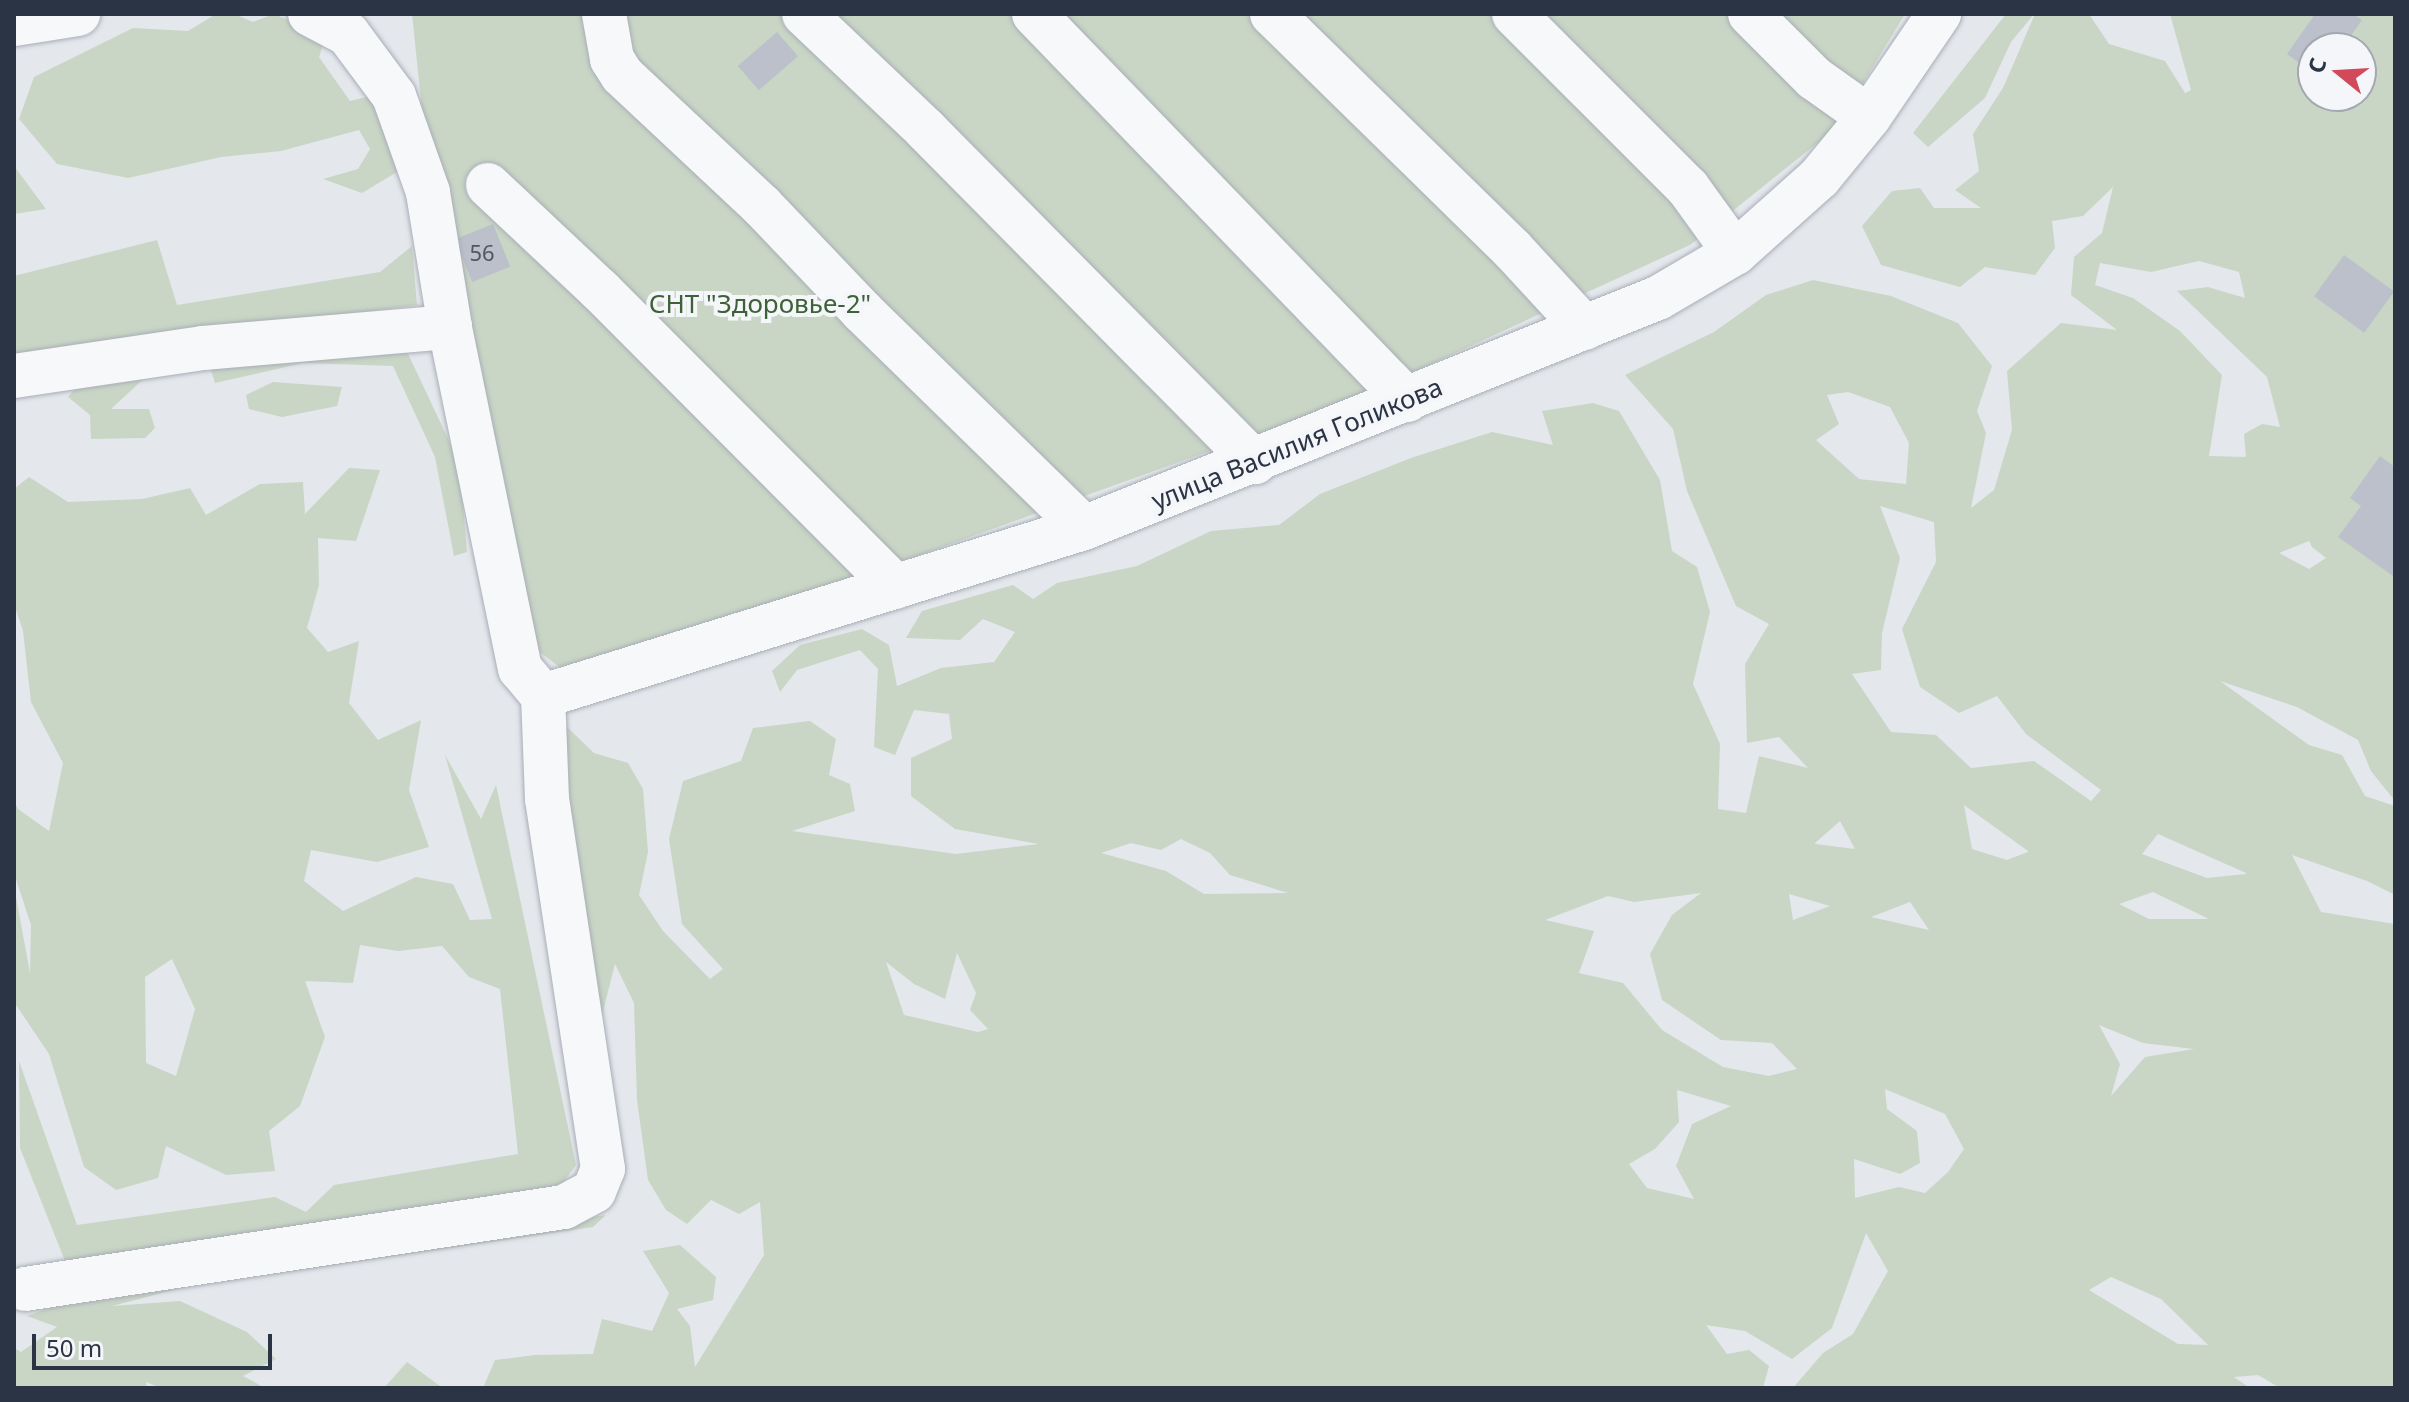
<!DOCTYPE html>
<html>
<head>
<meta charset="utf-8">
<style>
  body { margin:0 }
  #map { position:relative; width:2409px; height:1402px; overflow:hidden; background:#e4e7ec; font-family:"Noto Sans",sans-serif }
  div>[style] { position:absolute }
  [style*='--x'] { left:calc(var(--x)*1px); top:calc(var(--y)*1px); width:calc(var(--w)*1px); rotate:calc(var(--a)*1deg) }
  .green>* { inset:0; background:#c9d6c5 }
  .building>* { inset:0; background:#bbc0ca; transform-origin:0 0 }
  .roads { filter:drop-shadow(0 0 2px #a9aeb7) drop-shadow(0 0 2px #a9aeb7) }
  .minor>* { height:44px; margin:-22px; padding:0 22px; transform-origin:22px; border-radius:22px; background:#f7f8fa }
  span { translate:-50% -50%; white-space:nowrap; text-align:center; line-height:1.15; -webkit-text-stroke:8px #f4f6f9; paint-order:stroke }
  .number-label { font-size:22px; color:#4f5766 }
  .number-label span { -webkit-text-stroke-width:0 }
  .park-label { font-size:26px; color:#3f6138 }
  .street-label { font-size:26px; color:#2b3445 }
  .frame { position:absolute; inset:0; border:16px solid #2b3445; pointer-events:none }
  .north { position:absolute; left:2297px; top:32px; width:80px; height:80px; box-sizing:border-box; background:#f4f6f9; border:2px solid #a4a8b1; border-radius:50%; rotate:288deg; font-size:22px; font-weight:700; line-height:32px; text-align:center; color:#2b3445 }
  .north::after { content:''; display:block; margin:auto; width:28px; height:36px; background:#d1495b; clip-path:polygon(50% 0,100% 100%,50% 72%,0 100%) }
  .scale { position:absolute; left:32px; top:1334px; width:240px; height:36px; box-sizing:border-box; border:4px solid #2b3445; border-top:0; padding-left:10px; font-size:24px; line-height:28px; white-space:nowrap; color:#2b3445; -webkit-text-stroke:6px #f4f6f9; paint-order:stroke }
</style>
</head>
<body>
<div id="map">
  <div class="green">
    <div style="clip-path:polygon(216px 14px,234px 14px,253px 22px,274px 14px,326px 36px,319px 57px,350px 101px,371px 96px,386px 114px,397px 172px,362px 193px,323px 179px,358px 169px,370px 149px,359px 130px,281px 151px,221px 157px,128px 178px,57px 164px,19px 119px,34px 77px,133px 28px,188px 31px)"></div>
    <div style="clip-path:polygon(412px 14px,1905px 14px,1835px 129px,1690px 245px,1355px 399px,638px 656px,561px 668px,533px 647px,422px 110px)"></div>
    <div style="clip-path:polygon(2006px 14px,2034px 14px,2011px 42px,1985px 98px,1928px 147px,1913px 133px)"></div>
    <div style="clip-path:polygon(evenodd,2035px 14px,2089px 14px,2109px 44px,2165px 61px,2185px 93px,2191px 90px,2170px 14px,2395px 14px,2395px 801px,2371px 771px,2358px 740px,2297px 707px,2220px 681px,2309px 745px,2342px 755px,2365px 796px,2395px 806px,2395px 895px,2367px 881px,2292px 855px,2321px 912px,2395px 924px,2395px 1388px,2280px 1388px,2258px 1375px,2234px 1377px,2250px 1388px,1793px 1388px,1823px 1353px,1853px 1334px,1888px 1271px,1866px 1233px,1832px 1328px,1792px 1359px,1745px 1331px,1706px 1325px,1727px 1354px,1749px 1350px,1769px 1366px,1763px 1388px,483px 1388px,495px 1360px,535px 1355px,593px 1354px,602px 1319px,652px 1331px,669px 1293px,643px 1251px,680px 1245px,716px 1277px,713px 1300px,677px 1309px,690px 1326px,695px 1367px,764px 1255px,760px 1202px,739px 1214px,711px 1200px,687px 1224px,666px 1210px,648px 1180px,637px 1100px,634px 1003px,615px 964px,599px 1027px,557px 755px,566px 726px,594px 753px,628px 763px,643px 789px,648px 852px,639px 895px,663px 931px,710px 979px,723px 969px,682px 924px,669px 839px,683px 781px,741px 761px,753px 728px,810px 721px,836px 739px,829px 775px,850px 784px,855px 811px,792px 831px,956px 854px,1039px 844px,955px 829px,911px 796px,911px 758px,952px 739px,949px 714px,914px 710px,895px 755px,874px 747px,878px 669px,860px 650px,797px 670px,780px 692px,772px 671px,800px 645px,862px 629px,889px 645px,897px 686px,941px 668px,994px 662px,1015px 632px,983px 619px,960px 640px,906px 638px,922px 611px,1013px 585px,1033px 599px,1057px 583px,1137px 566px,1211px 531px,1279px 525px,1320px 494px,1411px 458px,1492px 432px,1553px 445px,1542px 411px,1593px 403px,1619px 411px,1660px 480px,1672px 551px,1697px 567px,1710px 612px,1693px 684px,1720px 744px,1718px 809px,1746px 813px,1759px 756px,1808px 768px,1779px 737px,1747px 743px,1745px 664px,1769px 624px,1736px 606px,1687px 491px,1673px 429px,1625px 375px,1714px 332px,1766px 295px,1813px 280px,1891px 296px,1958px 323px,1992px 366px,1977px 411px,1986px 433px,1971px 508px,1994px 490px,2012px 430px,2007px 371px,2061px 323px,2117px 330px,2071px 295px,2074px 257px,2102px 233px,2113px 187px,2083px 216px,2052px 221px,2055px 248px,2035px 275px,1985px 267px,1960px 287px,1881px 265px,1862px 226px,1892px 191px,1920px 188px,1934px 208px,1981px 208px,1955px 190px,1979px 171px,1973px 134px,2003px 88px,2035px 14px,2313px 48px,2361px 48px,2361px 96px,2313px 96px,2313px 48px,2035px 14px,2199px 261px,2239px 272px,2245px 298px,2208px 287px,2177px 291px,2267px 377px,2280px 427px,2262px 424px,2244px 434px,2246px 457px,2209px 456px,2222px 375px,2180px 331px,2133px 298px,2095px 285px,2100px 263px,2151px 272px,2199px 261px,2035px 14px,1848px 392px,1890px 407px,1909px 443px,1906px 484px,1859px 479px,1816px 440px,1839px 424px,1827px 395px,1848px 392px,2035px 14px,1880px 506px,1934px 522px,1936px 562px,1902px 629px,1920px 687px,1959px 713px,1997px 696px,2026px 734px,2101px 790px,2091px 801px,2034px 761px,1971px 768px,1936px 735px,1891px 732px,1852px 674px,1881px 670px,1882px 633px,1900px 558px,1880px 506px,2035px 14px,2309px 541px,2312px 547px,2326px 558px,2309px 569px,2279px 553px,2309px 541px,2035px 14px,1964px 805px,2028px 851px,2028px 852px,2007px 860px,1972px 849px,1964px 805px,2035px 14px,1840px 821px,1855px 849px,1815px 844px,1815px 843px,1840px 821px,2035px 14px,2158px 834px,2246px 873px,2246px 874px,2207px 878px,2142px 854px,2158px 834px,2035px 14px,1181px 839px,1210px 853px,1230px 875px,1288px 893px,1204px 894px,1166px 871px,1101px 853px,1131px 843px,1161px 850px,1181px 839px,2035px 14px,2153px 892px,2207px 918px,2208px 919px,2149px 919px,2119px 904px,2153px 892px,2035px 14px,1701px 893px,1672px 915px,1650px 954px,1662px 1000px,1721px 1040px,1772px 1043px,1797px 1069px,1769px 1076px,1723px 1067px,1662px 1030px,1623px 983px,1579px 973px,1594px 931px,1545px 920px,1608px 896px,1634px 902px,1701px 893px,2035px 14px,1789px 894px,1830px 906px,1793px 920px,1789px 894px,2035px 14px,1910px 902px,1929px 930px,1871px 917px,1910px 902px,2035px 14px,957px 953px,976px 993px,970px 1010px,988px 1029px,978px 1032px,904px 1015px,886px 962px,914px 984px,945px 999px,957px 953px,2035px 14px,2099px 1025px,2143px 1043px,2194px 1049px,2145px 1057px,2111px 1096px,2120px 1064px,2099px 1025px,2035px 14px,1885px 1089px,1945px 1114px,1964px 1149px,1948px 1172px,1925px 1193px,1899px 1187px,1855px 1198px,1854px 1159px,1900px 1174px,1920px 1163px,1917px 1131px,1887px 1109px,1885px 1089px,2035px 14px,1677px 1090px,1731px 1106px,1692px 1124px,1676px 1166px,1694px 1199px,1647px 1188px,1629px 1164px,1655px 1149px,1679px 1122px,1677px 1090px,2035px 14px,2111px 1277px,2161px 1299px,2208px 1345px,2178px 1344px,2089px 1290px,2111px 1277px)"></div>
    <div style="clip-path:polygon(14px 166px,46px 209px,14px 214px)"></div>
    <div style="clip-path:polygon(157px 240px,177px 305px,380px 272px,412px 246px,417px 305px,14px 360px,14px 276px)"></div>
    <div style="clip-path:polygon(402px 341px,459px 462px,467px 552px,454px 556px,435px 457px,393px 366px,303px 363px,215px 383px,208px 360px)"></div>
    <div style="clip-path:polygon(150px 373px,111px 409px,149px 409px,155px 428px,145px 438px,91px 439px,90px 415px,68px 397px,81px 382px)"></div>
    <div style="clip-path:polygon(273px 382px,342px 387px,337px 406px,282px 417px,249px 409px,246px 395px)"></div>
    <div style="clip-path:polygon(evenodd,349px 468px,380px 470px,356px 541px,318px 538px,319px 585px,307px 628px,328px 652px,359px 641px,349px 703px,378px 740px,421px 720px,409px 790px,429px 847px,377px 862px,311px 850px,304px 881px,343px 911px,416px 877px,453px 884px,470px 920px,492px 919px,445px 755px,481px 819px,496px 785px,576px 1165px,554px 1195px,65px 1261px,20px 1148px,19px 1061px,77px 1225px,275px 1197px,306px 1212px,334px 1185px,518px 1154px,500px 989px,469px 977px,442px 946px,398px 951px,360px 945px,353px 983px,305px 981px,325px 1037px,300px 1106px,269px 1131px,275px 1171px,226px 1175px,166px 1146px,158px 1178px,116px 1190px,84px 1167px,49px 1054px,14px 1002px,14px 886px,30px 973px,31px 925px,14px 873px,14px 801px,18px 809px,49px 831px,63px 763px,31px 702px,23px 631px,14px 604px,14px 489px,29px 477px,68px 502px,142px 499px,190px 488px,206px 515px,260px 484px,303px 482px,305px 514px,349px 468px,172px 959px,195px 1009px,176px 1076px,146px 1063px,145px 977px,172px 959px)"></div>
    <div style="clip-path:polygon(606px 1215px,593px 1227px,185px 1287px,112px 1306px,180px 1301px,247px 1332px,276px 1359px,243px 1376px,265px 1388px,161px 1388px,146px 1382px,147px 1388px,14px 1388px,14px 1348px,21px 1352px,57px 1327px,27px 1316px,91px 1292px)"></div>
    <div style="clip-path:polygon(407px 1362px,443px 1388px,384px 1388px)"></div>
  </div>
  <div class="building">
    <div style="clip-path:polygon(2315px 14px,2353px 14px,2362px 20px,2342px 48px,2313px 48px,2313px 73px,2287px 54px)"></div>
    <div style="left:777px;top:32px;width:32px;height:52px;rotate:49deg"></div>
    <div style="left:493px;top:224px;width:46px;height:41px;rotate:68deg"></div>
    <div style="left:2344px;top:255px;width:62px;height:51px;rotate:36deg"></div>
    <div style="clip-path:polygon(2380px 456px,2395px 467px,2393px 576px,2338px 537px,2361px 506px,2350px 498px)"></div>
  </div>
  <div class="roads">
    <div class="minor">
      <div style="--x:604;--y:14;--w:46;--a:79.9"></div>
      <div style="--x:612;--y:59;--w:19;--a:58"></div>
      <div style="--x:622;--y:75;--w:192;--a:43.1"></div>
      <div style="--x:762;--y:206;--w:145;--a:46.4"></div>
      <div style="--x:862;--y:311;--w:310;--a:44.3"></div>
      <div style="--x:804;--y:14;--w:167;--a:43.5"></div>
      <div style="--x:925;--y:129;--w:469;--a:45.3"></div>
      <div style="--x:1034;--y:14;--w:537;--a:45.98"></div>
      <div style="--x:1272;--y:14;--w:337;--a:44.4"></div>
      <div style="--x:1513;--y:250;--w:106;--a:47.3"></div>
      <div style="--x:1514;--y:14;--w:246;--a:45"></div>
      <div style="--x:1688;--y:188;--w:80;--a:54.1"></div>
      <div style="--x:1750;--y:14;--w:91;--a:45"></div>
      <div style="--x:1814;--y:78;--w:67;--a:35.3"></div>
      <div style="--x:14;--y:24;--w:65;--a:-8.9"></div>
      <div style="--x:488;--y:185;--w:154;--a:43.2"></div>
      <div style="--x:600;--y:290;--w:419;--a:45.1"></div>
      <div style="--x:14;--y:376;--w:191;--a:-8.4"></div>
      <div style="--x:203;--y:348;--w:248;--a:-4.9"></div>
      <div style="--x:543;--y:696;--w:566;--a:-17.25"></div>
      <div style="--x:1084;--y:528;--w:618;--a:-21.84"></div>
      <div style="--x:1658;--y:298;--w:89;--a:-30.3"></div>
      <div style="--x:1735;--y:253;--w:113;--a:-41.8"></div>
      <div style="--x:1819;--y:178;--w:79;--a:-50.7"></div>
      <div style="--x:1869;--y:117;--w:125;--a:-55.8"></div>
      <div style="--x:25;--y:1289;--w:545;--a:-8.65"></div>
      <div style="--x:564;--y:1207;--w:34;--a:-28"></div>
      <div style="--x:594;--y:1191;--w:24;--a:-68"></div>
      <div style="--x:603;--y:1169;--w:374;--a:-98.6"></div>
      <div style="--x:547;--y:799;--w:103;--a:-92.2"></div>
      <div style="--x:543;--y:696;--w:35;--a:-130"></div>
      <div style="--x:520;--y:669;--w:349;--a:-101.6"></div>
      <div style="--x:450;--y:327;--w:137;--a:-99.3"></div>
      <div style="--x:428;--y:192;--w:102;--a:-109.5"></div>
      <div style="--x:394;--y:96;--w:77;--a:-126.6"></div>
      <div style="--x:348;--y:34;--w:43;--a:-152.2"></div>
    </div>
  </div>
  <div class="number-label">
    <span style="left:482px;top:253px">56</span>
  </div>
  <div class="park-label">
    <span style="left:760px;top:304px">СНТ "Здоровье-2"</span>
  </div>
  <div class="street-label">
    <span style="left:1297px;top:444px;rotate:-22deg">улица Василия Голикова</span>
  </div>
  <div class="frame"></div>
  <div class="north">С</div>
  <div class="scale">50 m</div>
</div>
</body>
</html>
